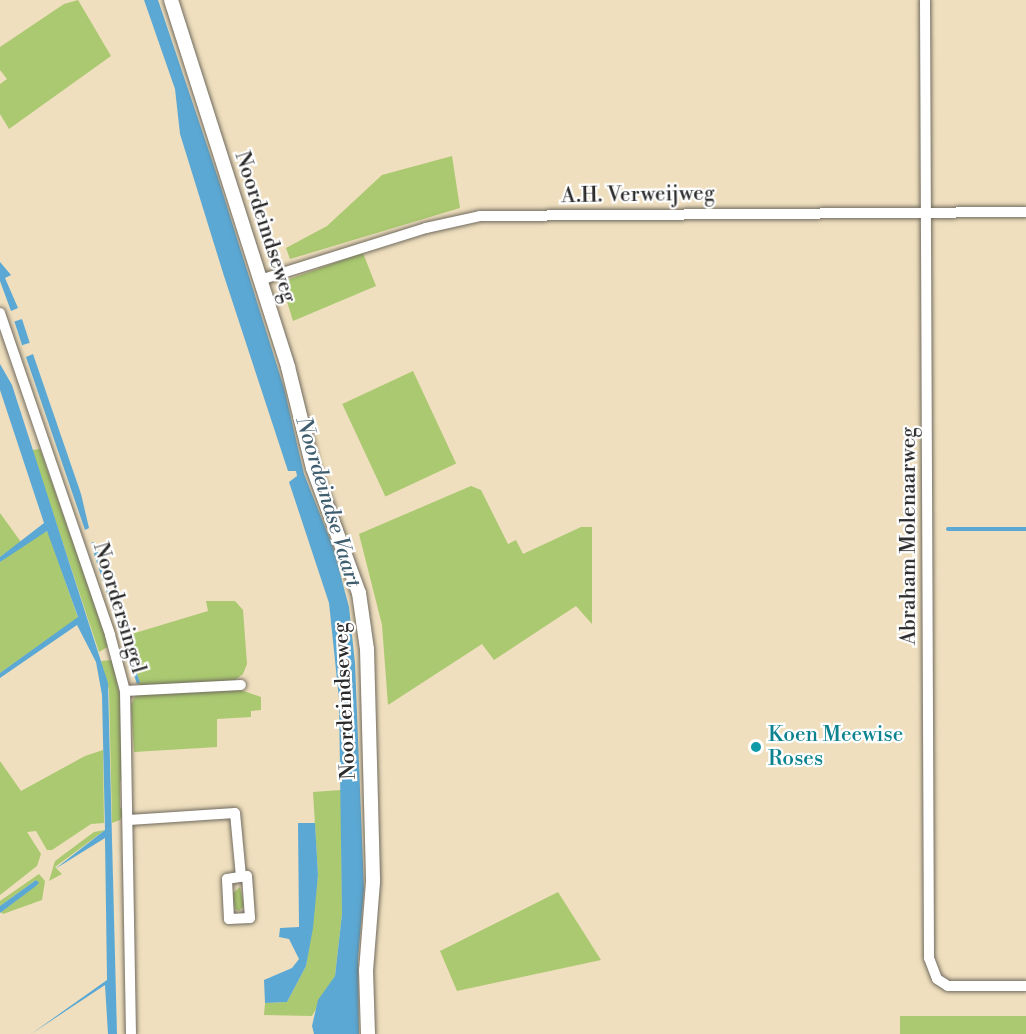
<!DOCTYPE html>
<html>
<head>
<meta charset="utf-8">
<style>
  body { margin:0 }
  #map { position:relative; width:1026px; height:1034px; overflow:hidden; background:#efdfbe; font-family:"Libre Bodoni",serif }
  div>[style] { position:absolute }
  [style*='--x'] { left:calc(var(--x)*1px); top:calc(var(--y)*1px); width:calc(var(--w)*1px); rotate:calc(var(--a)*1deg) }
  .green>* { inset:0; background:#aac970; transform-origin:0 0 }
  .water>* { inset:0; background:#5ba8d4; transform-origin:0 0 }
  .stream>* { height:4px; margin:-2px; padding:0 2px; transform-origin:2px; border-radius:2px; background:#5ba8d4 }
  .roads { filter:drop-shadow(0 0 2px #706a5e) drop-shadow(0 0 2px #706a5e) }
  .minor>* { height:10px; margin:-5px; padding:0 5px; transform-origin:5px; border-radius:5px; background:#fff }
  .tertiary>* { height:14px; margin:-7px; padding:0 7px; transform-origin:7px; border-radius:7px; background:#fff }
  .dots>* { width:16px; height:16px; translate:-50% -50%; box-sizing:border-box; border:3px solid #fff; border-radius:50% }
  span { translate:-50% -50%; white-space:nowrap; text-align:center; line-height:1.15; -webkit-text-stroke:4.5px #fff; paint-order:stroke }
  .street-label { font-size:21px; color:#2b2b2b }
  .culture-label { font-size:21px; color:#0d838f }
  .left { translate:0 -50%; text-align:left }
  .water-label { font-size:22px; color:#3e5d6f; font-style:italic }
</style>
</head>
<body>
<div id="map">
  <div class="green">
    <div style="clip-path:polygon(78px 0,111px 56px,9px 129px,0 114px,0 84px,7px 79px,0 70px,0 47px,64px 4px)"></div>
    <div style="clip-path:polygon(452px 156px,460px 208px,290px 259px,286px 248px,327px 226px,382px 175px)"></div>
    <div style="clip-path:polygon(363px 253px,376px 286px,293px 321px,281px 282px)"></div>
    <div style="left:413px;top:371px;width:102px;height:78px;rotate:65deg"></div>
    <div style="clip-path:polygon(40px 449px,109px 646px,99px 652px,32px 450px)"></div>
    <div style="clip-path:polygon(471px 486px,481px 490px,508px 544px,516px 540px,523px 554px,581px 527px,592px 527px,592px 624px,576px 606px,494px 660px,482px 644px,388px 705px,382px 625px,359px 534px)"></div>
    <div style="clip-path:polygon(0 513px,21px 542px,0 557px)"></div>
    <div style="clip-path:polygon(42px 531px,48px 532px,78px 618px,0 673px,0 562px)"></div>
    <div style="clip-path:polygon(206px 601px,235px 601px,243px 610px,247px 664px,243px 674px,231px 683px,137px 686px,140px 683px,125px 636px,208px 611px)"></div>
    <div style="clip-path:polygon(112px 660px,120px 696px,124px 778px,120px 781px,120px 807px,124px 812px,120px 820px,112px 823px,109px 690px,101px 661px)"></div>
    <div style="clip-path:polygon(235px 688px,261px 697px,261px 710px,251px 711px,251px 717px,217px 719px,217px 747px,134px 752px,131px 705px,136px 694px)"></div>
    <div style="clip-path:polygon(103px 750px,104px 823px,91px 824px,52px 850px,47px 850px,36px 831px,27px 832px,41px 854px,37px 866px,0 895px,0 761px,21px 791px,85px 756px)"></div>
    <div style="clip-path:polygon(341px 790px,342px 914px,335px 976px,312px 1016px,264px 1015px,265px 1003px,287px 1002px,306px 966px,318px 875px,313px 792px)"></div>
    <div style="clip-path:polygon(105px 830px,55px 867px,62px 874px,49px 881px,55px 861px,94px 832px)"></div>
    <div style="clip-path:polygon(39px 874px,45px 881px,42px 900px,3px 914px,1px 912px,38px 884px,36px 880px,0 906px,0 901px)"></div>
    <div style="clip-path:polygon(240px 887px,244px 906px,239px 911px,235px 909px,231px 895px)"></div>
    <div style="clip-path:polygon(558px 892px,601px 960px,457px 991px,440px 951px)"></div>
    <div style="left:1026px;top:1016px;width:18px;height:126px;rotate:90deg"></div>
  </div>
  <div class="water">
    <div style="clip-path:polygon(144px 0,158px 0,219px 181px,284px 388px,304px 474px,333px 547px,349px 607px,355px 663px,364px 889px,358px 959px,359px 1034px,314px 1034px,312px 1026px,318px 1000px,335px 976px,342px 914px,339px 699px,329px 603px,289px 482px,297px 476px,296px 471px,288px 471px,224px 276px,180px 134px,175px 89px)"></div>
    <div style="clip-path:polygon(0 262px,11px 275px,5px 278px,18px 308px,11px 311px,0 281px)"></div>
    <div style="left:22px;top:319px;width:25px;height:8px;rotate:72deg"></div>
    <div style="clip-path:polygon(33px 354px,81px 494px,89px 528px,85px 530px,26px 357px)"></div>
    <div style="clip-path:polygon(0 364px,12px 385px,108px 683px,117px 1034px,108px 1034px,105px 985px,31px 1034px,107px 980px,105px 838px,55px 869px,105px 830px,102px 695px,96px 662px,77px 625px,0 678px,0 673px,78px 617px,47px 531px,0 562px,0 557px,44px 523px,0 390px)"></div>
    <div style="clip-path:polygon(94px 542px,99px 554px,140px 683px,137px 684px,95px 557px,91px 543px)"></div>
    <div style="clip-path:polygon(298px 823px,315px 823px,318px 875px,313px 928px,306px 966px,287px 1002px,265px 1003px,264px 980px,292px 968px,299px 959px,289px 939px,279px 937px,280px 928px,299px 927px)"></div>
    <div style="clip-path:polygon(36px 880px,39px 883px,36px 886px,0 913px,0 906px)"></div>
  </div>
  <div class="stream">
    <div style="--x:948;--y:529;--w:78;--a:0"></div>
  </div>
  <div class="roads">
    <div class="minor">
      <div style="--x:925;--y:0;--w:958;--a:89.76"></div>
      <div style="--x:929;--y:958;--w:22;--a:69"></div>
      <div style="--x:937;--y:979;--w:13;--a:32"></div>
      <div style="--x:948;--y:986;--w:78;--a:0"></div>
      <div style="--x:260;--y:280;--w:174;--a:-17.4"></div>
      <div style="--x:426;--y:228;--w:55;--a:-12.5"></div>
      <div style="--x:480;--y:216;--w:546;--a:-0.42"></div>
      <div style="--x:0;--y:313;--w:340;--a:71.1"></div>
      <div style="--x:110;--y:635;--w:58;--a:75"></div>
      <div style="--x:125;--y:691;--w:343;--a:89"></div>
      <div style="--x:125;--y:691;--w:116;--a:-3"></div>
      <div style="--x:129;--y:820;--w:106;--a:-3.8"></div>
      <div style="--x:235;--y:813;--w:64;--a:84.6"></div>
      <div style="--x:247;--y:876;--w:42;--a:85.9"></div>
      <div style="--x:250;--y:918;--w:21;--a:177"></div>
      <div style="--x:229;--y:919;--w:40;--a:-92.9"></div>
      <div style="--x:227;--y:879;--w:20;--a:-9"></div>
    </div>
    <div class="tertiary">
      <div style="--x:171;--y:0;--w:385;--a:72.3"></div>
      <div style="--x:288;--y:367;--w:104;--a:76.1"></div>
      <div style="--x:313;--y:468;--w:133;--a:69.8"></div>
      <div style="--x:359;--y:593;--w:57;--a:81.9"></div>
      <div style="--x:367;--y:649;--w:233;--a:88.5"></div>
      <div style="--x:373;--y:882;--w:88;--a:94.5"></div>
      <div style="--x:366;--y:970;--w:64;--a:88.2"></div>
    </div>
  </div>
  <div class="dots">
    <div style="left:756px;top:747px;background:#0f9aa8"></div>
  </div>
  <div class="street-label">
    <span style="left:638px;top:195px;rotate:-1deg">A.H. Verweijweg</span>
    <span style="left:265px;top:227px;rotate:72deg">Noordeindseweg</span>
    <span style="left:909px;top:536px;rotate:-90deg">Abraham Molenaarweg</span>
    <span style="left:119px;top:608px;rotate:73deg">Noordersingel</span>
    <span style="left:345px;top:701px;rotate:-93deg">Noordeindseweg</span>
  </div>
  <div class="culture-label">
    <span class="left" style="left:768px;top:747px">Koen Meewise<br>Roses</span>
  </div>
  <div class="water-label">
    <span style="left:328px;top:502px;rotate:73deg">Noordeindse Vaart</span>
  </div>
</div>
</body>
</html>
